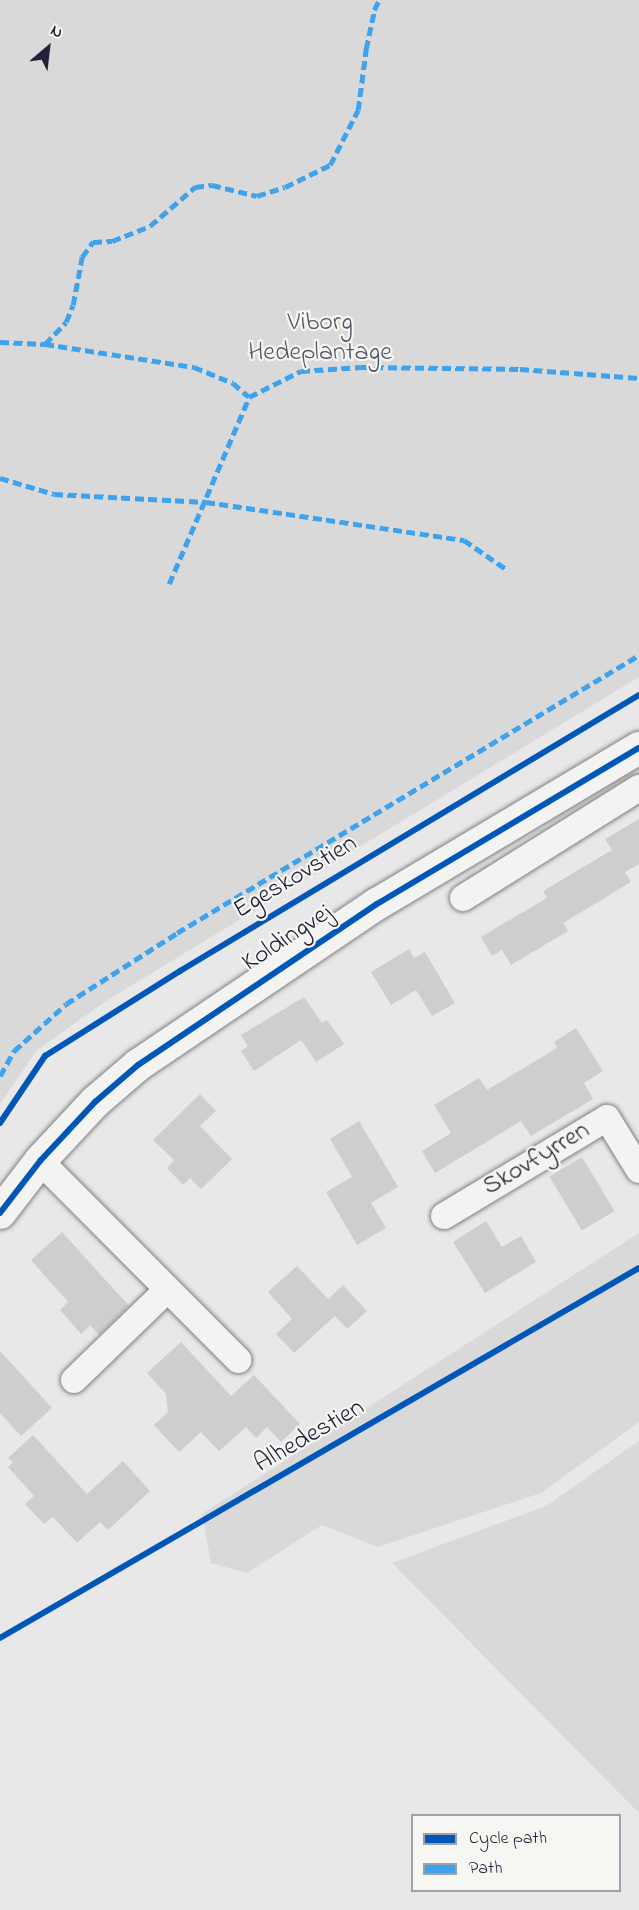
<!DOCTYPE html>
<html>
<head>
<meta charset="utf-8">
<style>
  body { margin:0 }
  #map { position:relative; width:639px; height:1910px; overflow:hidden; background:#e8e8e8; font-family:"Indie Flower",sans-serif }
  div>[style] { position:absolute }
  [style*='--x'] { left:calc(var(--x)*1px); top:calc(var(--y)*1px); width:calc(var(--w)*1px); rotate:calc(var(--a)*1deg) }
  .green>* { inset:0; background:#d9d9da }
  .building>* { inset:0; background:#cececf; transform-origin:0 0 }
  .roads { filter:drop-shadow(0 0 2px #808084) drop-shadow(0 0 2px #808084) }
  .minor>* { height:26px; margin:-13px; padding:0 13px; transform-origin:13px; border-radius:13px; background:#f3f3f1 }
  .tertiary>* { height:32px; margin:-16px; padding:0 16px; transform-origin:16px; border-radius:16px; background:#f3f3f1 }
  .quiet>* { height:4.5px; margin-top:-2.25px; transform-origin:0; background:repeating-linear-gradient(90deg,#3ea2ec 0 9px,transparent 0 13.5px) }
  .cycleway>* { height:6px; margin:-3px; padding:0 3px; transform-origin:3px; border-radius:3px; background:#0057b8 }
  span { translate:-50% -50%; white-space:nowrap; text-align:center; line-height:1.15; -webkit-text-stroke:4.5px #f6f6f2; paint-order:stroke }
  .park-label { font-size:26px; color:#555567 }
  .street-label { font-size:26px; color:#22223b }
  .legend { position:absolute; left:411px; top:1814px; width:210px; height:78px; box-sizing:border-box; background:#f6f6f2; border:2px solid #a1a1a9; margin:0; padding:8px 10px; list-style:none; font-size:18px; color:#22223b }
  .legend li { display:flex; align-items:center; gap:12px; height:30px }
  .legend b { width:30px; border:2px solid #a1a1a9 }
  .north { position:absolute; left:18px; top:18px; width:60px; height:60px; -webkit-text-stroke:4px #f6f6f2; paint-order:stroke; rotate:28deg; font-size:16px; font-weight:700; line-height:24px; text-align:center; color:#22223b }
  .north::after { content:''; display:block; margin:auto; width:21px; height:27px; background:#22223b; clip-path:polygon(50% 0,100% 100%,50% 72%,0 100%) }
</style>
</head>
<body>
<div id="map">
  <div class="green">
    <div style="clip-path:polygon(0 0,639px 0,639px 677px,106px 1001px,37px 1050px,0 1104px)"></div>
    <div style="clip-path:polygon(639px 1233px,639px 1422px,541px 1493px,378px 1547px,322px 1525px,247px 1573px,211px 1563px,202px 1514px)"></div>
    <div style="clip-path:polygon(639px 1441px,639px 1812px,638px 1812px,392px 1563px,546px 1506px)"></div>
  </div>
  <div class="building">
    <div style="clip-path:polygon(639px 819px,639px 864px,625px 872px,631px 882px,563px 923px,568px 931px,511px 965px,502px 950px,492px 956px,481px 937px,547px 898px,543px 891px,612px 850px,605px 839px)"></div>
    <div style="clip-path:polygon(409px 949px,414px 958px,425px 952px,455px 1003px,432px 1016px,416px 990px,391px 1005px,371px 972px)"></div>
    <div style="clip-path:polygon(304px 997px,322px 1023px,327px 1020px,344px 1044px,316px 1062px,301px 1040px,254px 1071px,241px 1051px,248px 1046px,241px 1035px)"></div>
    <div style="clip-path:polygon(576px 1028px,603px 1071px,584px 1083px,593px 1099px,531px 1136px,521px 1121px,435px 1173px,422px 1151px,451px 1133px,434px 1105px,479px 1078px,487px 1090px,557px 1048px,554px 1042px)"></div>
    <div style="clip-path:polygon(200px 1094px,216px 1111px,200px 1126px,232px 1159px,201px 1189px,190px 1178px,183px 1185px,167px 1168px,174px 1160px,153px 1140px)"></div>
    <div style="clip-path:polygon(359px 1121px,398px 1187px,371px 1203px,386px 1228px,357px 1245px,326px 1192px,352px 1177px,330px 1139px)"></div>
    <div style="left:582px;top:1157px;width:63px;height:38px;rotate:59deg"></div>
    <div style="clip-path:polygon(486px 1221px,502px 1247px,521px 1236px,536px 1262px,485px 1293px,453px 1242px)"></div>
    <div style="clip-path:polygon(62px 1232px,129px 1306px,99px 1335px,90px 1325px,81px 1334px,60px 1310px,68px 1302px,31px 1260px)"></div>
    <div style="clip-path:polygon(297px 1266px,328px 1299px,343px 1285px,367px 1311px,347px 1329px,335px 1316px,294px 1353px,276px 1334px,292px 1319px,268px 1292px)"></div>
    <div style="clip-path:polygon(181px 1342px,231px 1396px,254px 1375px,300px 1424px,281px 1442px,267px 1427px,256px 1438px,246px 1427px,219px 1451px,201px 1432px,179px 1452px,154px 1425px,168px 1412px,166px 1394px,147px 1373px)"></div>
    <div style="clip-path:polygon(0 1351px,52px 1408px,21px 1436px,0 1413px)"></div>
    <div style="clip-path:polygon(33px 1435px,87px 1494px,123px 1461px,150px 1491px,108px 1530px,100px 1522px,77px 1543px,53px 1517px,44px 1524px,25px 1504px,34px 1496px,8px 1467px,13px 1462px,8px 1458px)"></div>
  </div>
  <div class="roads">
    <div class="minor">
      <div style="--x:463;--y:898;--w:208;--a:-32"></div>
      <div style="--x:40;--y:1161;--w:281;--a:45.1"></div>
      <div style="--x:444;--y:1216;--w:190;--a:-31"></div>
      <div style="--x:607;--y:1118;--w:61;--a:58.4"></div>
      <div style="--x:74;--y:1380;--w:129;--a:-44.1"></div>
    </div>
    <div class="tertiary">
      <div style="--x:0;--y:1213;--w:66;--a:-52.4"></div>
      <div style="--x:40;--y:1161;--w:81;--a:-47"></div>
      <div style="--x:95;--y:1102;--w:57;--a:-40.7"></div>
      <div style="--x:138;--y:1065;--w:288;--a:-34"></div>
      <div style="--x:377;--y:904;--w:305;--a:-30.8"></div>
    </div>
  </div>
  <div class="quiet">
    <div style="--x:0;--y:342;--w:45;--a:2.5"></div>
    <div style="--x:45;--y:344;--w:151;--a:8.8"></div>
    <div style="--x:194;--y:367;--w:42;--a:22.3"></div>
    <div style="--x:233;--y:383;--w:21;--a:41"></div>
    <div style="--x:45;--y:344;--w:30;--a:-46"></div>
    <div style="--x:66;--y:322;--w:18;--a:-68"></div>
    <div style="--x:73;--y:305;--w:49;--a:-79.4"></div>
    <div style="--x:82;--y:257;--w:19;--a:-54"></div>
    <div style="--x:93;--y:242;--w:19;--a:-3"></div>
    <div style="--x:112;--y:241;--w:41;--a:-21.5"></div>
    <div style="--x:150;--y:226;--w:60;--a:-40.9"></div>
    <div style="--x:195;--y:187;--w:17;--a:-7"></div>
    <div style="--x:212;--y:185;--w:46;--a:13.7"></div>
    <div style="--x:257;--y:196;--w:29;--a:-18"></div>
    <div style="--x:285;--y:187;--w:50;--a:-26.1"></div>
    <div style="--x:330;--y:165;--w:62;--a:-63"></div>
    <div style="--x:358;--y:110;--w:62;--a:-82.5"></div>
    <div style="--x:366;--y:49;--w:40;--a:-78"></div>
    <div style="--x:374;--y:10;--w:11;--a:-63"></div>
    <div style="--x:0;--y:478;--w:56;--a:16.5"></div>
    <div style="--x:54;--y:494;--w:152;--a:3"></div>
    <div style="--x:206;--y:502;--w:261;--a:8.4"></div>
    <div style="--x:464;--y:540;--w:51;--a:34.6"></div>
    <div style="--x:169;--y:584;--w:203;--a:-66.8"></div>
    <div style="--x:249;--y:397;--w:58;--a:-26.6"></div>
    <div style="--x:301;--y:371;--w:60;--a:-3.8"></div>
    <div style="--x:361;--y:367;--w:159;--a:0.7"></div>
    <div style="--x:520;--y:369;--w:119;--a:4.3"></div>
    <div style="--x:0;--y:1076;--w:29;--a:-61"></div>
    <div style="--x:14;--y:1051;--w:70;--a:-42.1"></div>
    <div style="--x:66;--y:1004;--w:132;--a:-32.6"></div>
    <div style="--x:177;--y:933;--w:539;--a:-31.04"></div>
  </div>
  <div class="cycleway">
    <div style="--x:0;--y:1123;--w:81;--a:-56.1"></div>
    <div style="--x:45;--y:1056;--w:160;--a:-32.2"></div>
    <div style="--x:180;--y:971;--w:536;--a:-31.02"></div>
    <div style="--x:0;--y:1213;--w:66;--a:-52.4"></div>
    <div style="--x:40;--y:1161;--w:81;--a:-47"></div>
    <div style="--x:95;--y:1102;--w:57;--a:-40.7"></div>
    <div style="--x:138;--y:1065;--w:288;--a:-34"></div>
    <div style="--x:377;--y:904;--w:305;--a:-30.8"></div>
    <div style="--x:0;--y:1638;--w:738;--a:-30.07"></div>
  </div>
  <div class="park-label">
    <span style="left:320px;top:339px">Viborg<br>Hedeplantage</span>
  </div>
  <div class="street-label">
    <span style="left:296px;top:878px;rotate:-31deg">Egeskovstien</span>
    <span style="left:288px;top:939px;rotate:-33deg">Koldingvej</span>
    <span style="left:537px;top:1160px;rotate:-31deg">Skovfyrren</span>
    <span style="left:310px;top:1437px;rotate:-30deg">Alhedestien</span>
  </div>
  <ul class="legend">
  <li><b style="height:8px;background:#0057b8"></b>Cycle path</li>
  <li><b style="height:8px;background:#3ea2ec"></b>Path</li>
  </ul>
  <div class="north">N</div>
</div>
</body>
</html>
